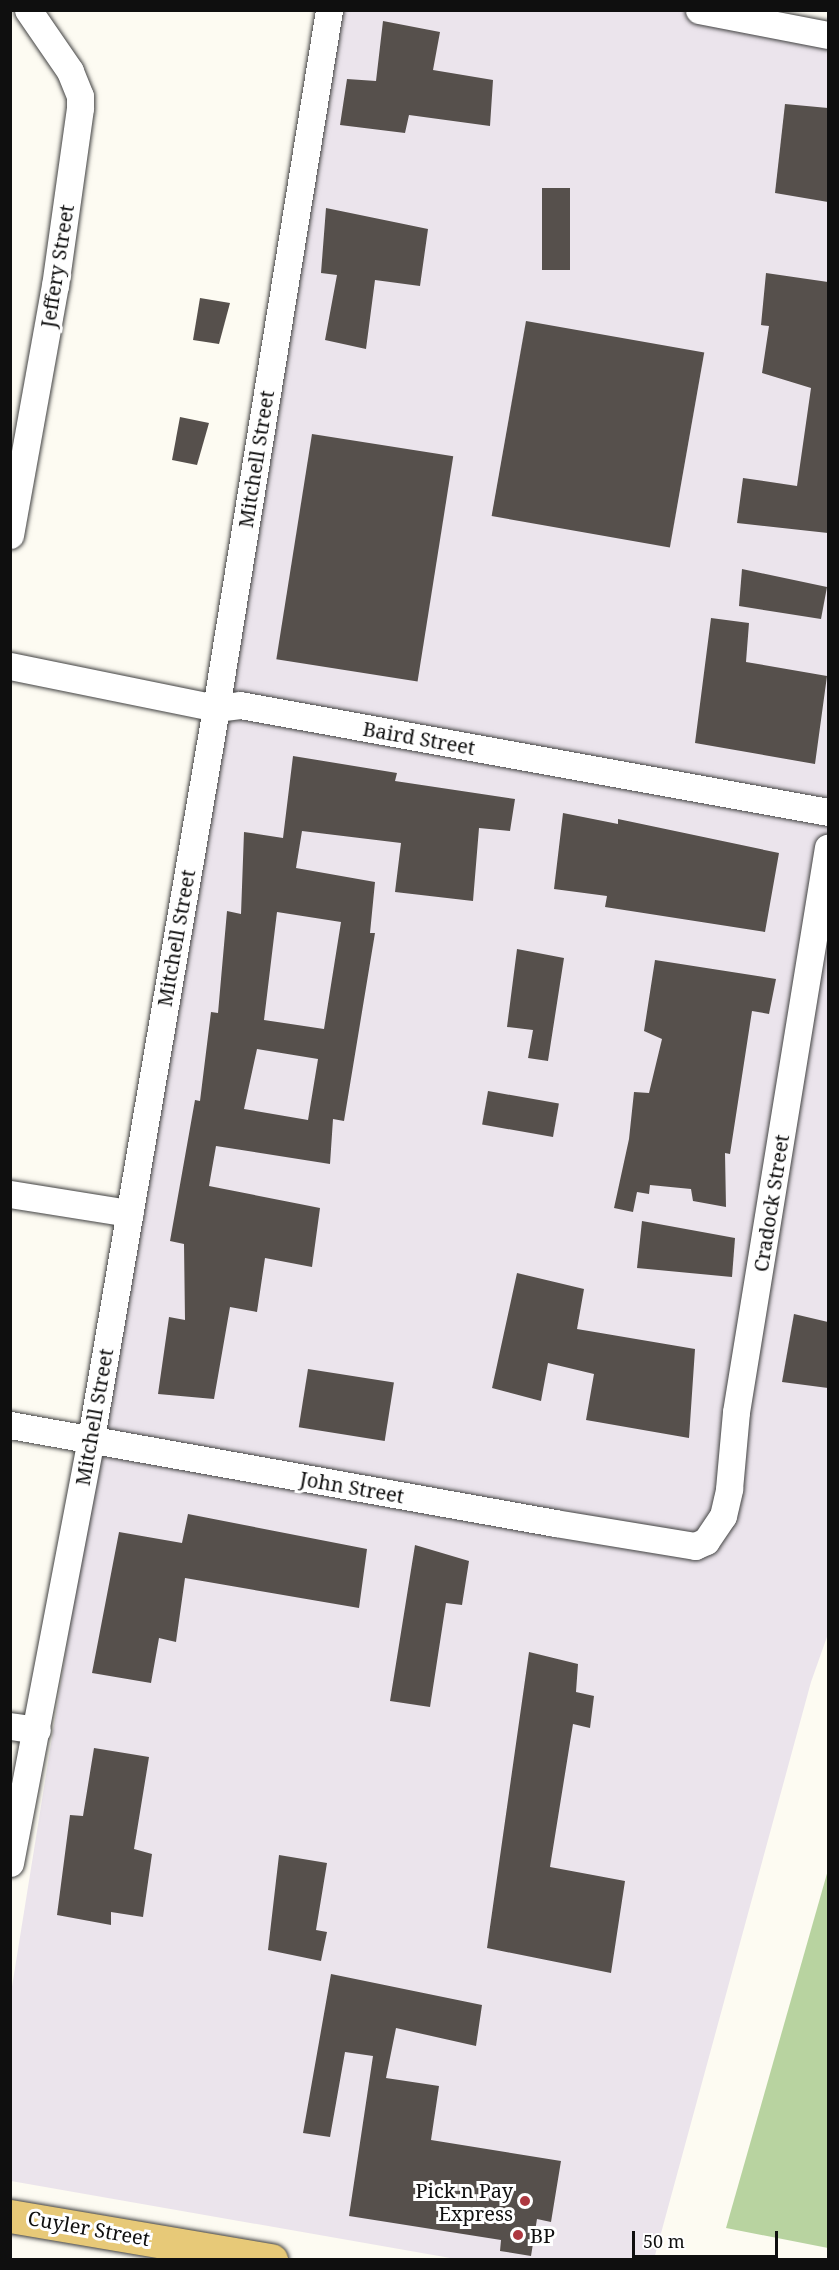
<!DOCTYPE html>
<html>
<head>
<meta charset="utf-8">
<style>
  body { margin:0 }
  #map { position:relative; width:839px; height:2270px; overflow:hidden; background:#fdfbf2; font-family:"Noto Serif",serif }
  div>[style] { position:absolute }
  [style*='--x'] { left:calc(var(--x)*1px); top:calc(var(--y)*1px); width:calc(var(--w)*1px); rotate:calc(var(--a)*1deg) }
  .industrial>* { inset:0; background:#ebe4ec }
  .forest>* { inset:0; background:#b8d3a0 }
  .building>* { inset:0; background:#56504c; transform-origin:0 0 }
  .roads { filter:drop-shadow(0 0 2px #424242) drop-shadow(0 0 2px #424242) }
  .minor>* { height:27px; margin:-13.5px; padding:0 13.5px; transform-origin:13.5px; border-radius:13.5px; background:#fff }
  .major>* { height:33px; margin:-16.5px; padding:0 16.5px; transform-origin:16.5px; border-radius:16.5px; background:#e7c978 }
  .dots>* { width:16px; height:16px; translate:-50% -50%; box-sizing:border-box; border:3px solid #fff; border-radius:50% }
  span { translate:-50% -50%; white-space:nowrap; text-align:center; line-height:1.15; -webkit-text-stroke:6px #fff; paint-order:stroke }
  .street-label { font-size:20px; color:#0f0f0f }
  .poi-label { font-size:20px; color:#0f0f0f }
  .right { translate:-100% -50%; text-align:right }
  .left { translate:0 -50%; text-align:left }
  .frame { position:absolute; inset:0; border:12px solid #0f0f0f; pointer-events:none }
  .scale { position:absolute; left:632px; top:2231px; width:146px; height:27px; box-sizing:border-box; border:3px solid #0f0f0f; border-top:0; padding-left:8px; font-size:18px; line-height:21px; white-space:nowrap; color:#0f0f0f; -webkit-text-stroke:4px #fff; paint-order:stroke }
</style>
</head>
<body>
<div id="map">
  <div class="industrial">
    <div style="clip-path:polygon(329px 11px,699px 11px,828px 35px,828px 1634px,811px 1682px,654px 2259px,456px 2259px,11px 2181px,11px 1993px)"></div>
  </div>
  <div class="forest">
    <div style="clip-path:polygon(828px 1870px,828px 2248px,726px 2228px)"></div>
  </div>
  <div class="building">
    <div style="clip-path:polygon(383px 21px,440px 32px,433px 70px,493px 80px,490px 126px,409px 115px,405px 133px,340px 125px,347px 79px,376px 81px)"></div>
    <div style="clip-path:polygon(785px 104px,828px 108px,828px 202px,775px 193px)"></div>
    <div style="left:542px;top:188px;width:28px;height:82px"></div>
    <div style="clip-path:polygon(326px 208px,428px 229px,420px 286px,375px 280px,366px 349px,325px 340px,337px 275px,321px 273px)"></div>
    <div style="clip-path:polygon(766px 273px,828px 282px,828px 533px,737px 523px,743px 478px,797px 486px,811px 388px,762px 373px,769px 326px,761px 325px)"></div>
    <div style="clip-path:polygon(200px 298px,230px 303px,219px 344px,193px 340px)"></div>
    <div style="left:526px;top:321px;width:181px;height:198px;rotate:10deg"></div>
    <div style="clip-path:polygon(180px 417px,209px 423px,197px 465px,172px 460px)"></div>
    <div style="left:312px;top:434px;width:143px;height:228px;rotate:9deg"></div>
    <div style="clip-path:polygon(742px 569px,827px 587px,821px 619px,739px 606px)"></div>
    <div style="clip-path:polygon(711px 618px,749px 623px,746px 662px,827px 676px,815px 764px,695px 743px)"></div>
    <div style="clip-path:polygon(evenodd,293px 756px,397px 773px,395px 781px,515px 799px,510px 831px,479px 828px,473px 901px,395px 892px,401px 843px,302px 831px,296px 868px,375px 882px,370px 933px,375px 933px,344px 1121px,333px 1119px,330px 1164px,216px 1146px,209px 1186px,320px 1208px,312px 1267px,265px 1258px,257px 1312px,230px 1307px,214px 1399px,158px 1394px,169px 1317px,185px 1320px,184px 1244px,170px 1241px,195px 1100px,200px 1101px,211px 1012px,218px 1013px,227px 911px,241px 914px,244px 832px,283px 838px,293px 756px,277px 912px,341px 922px,324px 1029px,264px 1020px,277px 912px,293px 756px,257px 1049px,318px 1059px,308px 1120px,244px 1109px,257px 1049px)"></div>
    <div style="clip-path:polygon(563px 813px,618px 824px,618px 819px,779px 853px,765px 932px,605px 907px,607px 896px,554px 889px)"></div>
    <div style="clip-path:polygon(517px 949px,564px 958px,548px 1061px,528px 1058px,533px 1030px,507px 1027px)"></div>
    <div style="clip-path:polygon(655px 960px,776px 979px,769px 1014px,752px 1011px,730px 1154px,725px 1153px,726px 1207px,693px 1201px,691px 1189px,650px 1185px,649px 1194px,637px 1192px,633px 1212px,614px 1208px,629px 1139px,634px 1092px,649px 1093px,662px 1039px,644px 1031px)"></div>
    <div style="left:488px;top:1091px;width:72px;height:34px;rotate:10deg"></div>
    <div style="clip-path:polygon(642px 1221px,735px 1238px,732px 1277px,637px 1268px)"></div>
    <div style="clip-path:polygon(517px 1273px,584px 1289px,577px 1329px,695px 1349px,689px 1438px,586px 1420px,594px 1374px,548px 1363px,541px 1401px,492px 1388px)"></div>
    <div style="clip-path:polygon(794px 1314px,828px 1322px,828px 1388px,782px 1382px)"></div>
    <div style="left:308px;top:1369px;width:87px;height:59px;rotate:9deg"></div>
    <div style="clip-path:polygon(188px 1514px,367px 1549px,359px 1608px,185px 1578px,176px 1642px,159px 1638px,151px 1683px,92px 1673px,119px 1532px,182px 1543px)"></div>
    <div style="clip-path:polygon(415px 1545px,469px 1561px,462px 1605px,446px 1603px,430px 1707px,390px 1701px)"></div>
    <div style="clip-path:polygon(529px 1652px,578px 1664px,576px 1692px,594px 1696px,590px 1728px,573px 1724px,550px 1867px,625px 1881px,611px 1973px,487px 1948px)"></div>
    <div style="clip-path:polygon(94px 1748px,149px 1757px,134px 1849px,152px 1854px,143px 1917px,111px 1912px,111px 1925px,57px 1915px,70px 1815px,83px 1816px)"></div>
    <div style="clip-path:polygon(279px 1855px,327px 1863px,316px 1930px,327px 1932px,321px 1961px,268px 1950px)"></div>
    <div style="clip-path:polygon(331px 1974px,482px 2005px,476px 2046px,396px 2028px,386px 2078px,439px 2086px,431px 2140px,561px 2161px,551px 2222px,537px 2219px,531px 2256px,500px 2251px,501px 2240px,349px 2216px,373px 2056px,345px 2052px,330px 2137px,303px 2133px)"></div>
  </div>
  <div class="roads">
    <div class="minor">
      <div style="--x:699;--y:10;--w:131;--a:11"></div>
      <div style="--x:10;--y:535;--w:253;--a:-79.8"></div>
      <div style="--x:55;--y:286;--w:180;--a:-82"></div>
      <div style="--x:80;--y:108;--w:12;--a:-90"></div>
      <div style="--x:80;--y:96;--w:27;--a:-112"></div>
      <div style="--x:70;--y:71;--w:74;--a:-124.5"></div>
      <div style="--x:10;--y:666;--w:210;--a:11.5"></div>
      <div style="--x:216;--y:708;--w:24;--a:-7"></div>
      <div style="--x:240;--y:705;--w:598;--a:10.31"></div>
      <div style="--x:10;--y:1194;--w:121;--a:9.1"></div>
      <div style="--x:10;--y:1425;--w:554;--a:10.19"></div>
      <div style="--x:555;--y:1523;--w:142;--a:9.3"></div>
      <div style="--x:695;--y:1546;--w:12;--a:-24"></div>
      <div style="--x:706;--y:1541;--w:30;--a:-56"></div>
      <div style="--x:723;--y:1516;--w:28;--a:-77"></div>
      <div style="--x:729;--y:1489;--w:77;--a:-84.8"></div>
      <div style="--x:736;--y:1412;--w:572;--a:-80.75"></div>
      <div style="--x:10;--y:1726;--w:27;--a:8"></div>
      <div style="--x:10;--y:1863;--w:433;--a:-79.2"></div>
      <div style="--x:91;--y:1438;--w:741;--a:-80.28"></div>
      <div style="--x:216;--y:708;--w:707;--a:-80.8"></div>
    </div>
    <div class="major">
      <div style="--x:10;--y:2216;--w:265;--a:9.6"></div>
    </div>
  </div>
  <div class="dots">
    <div style="left:525px;top:2201px;background:#ad3840"></div>
    <div style="left:518px;top:2235px;background:#ad3840"></div>
  </div>
  <div class="street-label">
    <span style="left:57px;top:266px;rotate:-81deg">Jeffery Street</span>
    <span style="left:256px;top:459px;rotate:-81deg">Mitchell Street</span>
    <span style="left:419px;top:738px;rotate:10deg">Baird Street</span>
    <span style="left:176px;top:938px;rotate:-80deg">Mitchell Street</span>
    <span style="left:771px;top:1203px;rotate:-81deg">Cradock Street</span>
    <span style="left:94px;top:1417px;rotate:-80deg">Mitchell Street</span>
    <span style="left:352px;top:1487px;rotate:10deg">John Street</span>
    <span style="left:89px;top:2228px;rotate:10deg">Cuyler Street</span>
  </div>
  <div class="poi-label">
    <span class="right" style="left:513px;top:2202px">Pick n Pay<br>Express</span>
    <span class="left" style="left:530px;top:2235px">BP</span>
  </div>
  <div class="frame"></div>
  <div class="scale">50 m</div>
</div>
</body>
</html>
